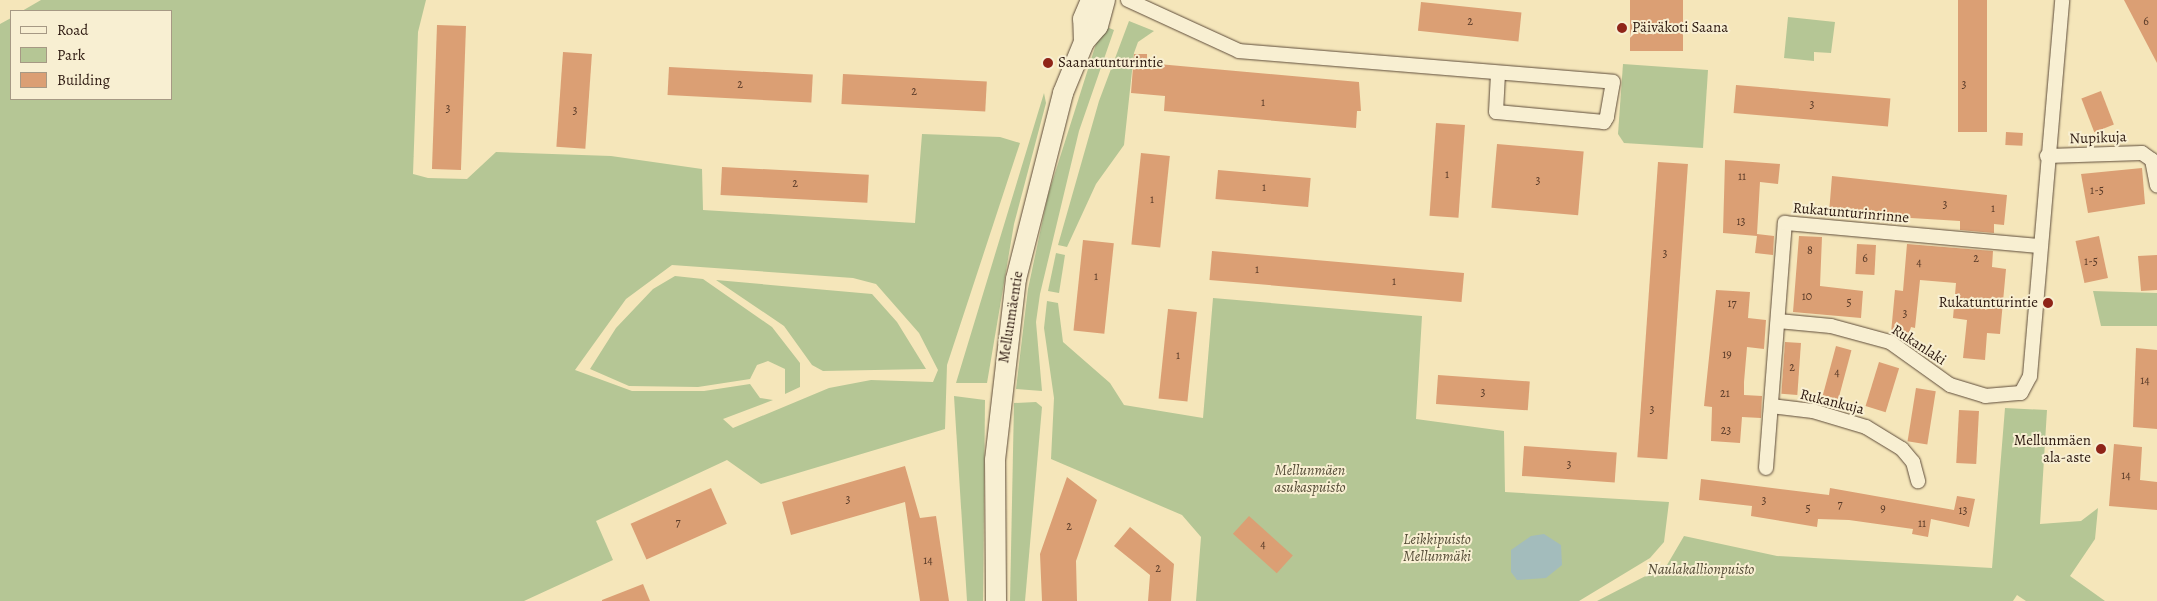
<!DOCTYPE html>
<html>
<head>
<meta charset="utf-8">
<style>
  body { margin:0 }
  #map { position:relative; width:2157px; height:601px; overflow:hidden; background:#f5e6ba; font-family:Alegreya,serif }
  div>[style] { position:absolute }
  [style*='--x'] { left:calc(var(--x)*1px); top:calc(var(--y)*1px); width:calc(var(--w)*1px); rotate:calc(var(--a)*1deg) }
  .green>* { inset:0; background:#b5c695 }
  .water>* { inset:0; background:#a3bcbc }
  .building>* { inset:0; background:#db9f74; transform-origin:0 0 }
  .roads { filter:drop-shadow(0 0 1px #5e4c3a) drop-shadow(0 0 1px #5e4c3a) }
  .street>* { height:14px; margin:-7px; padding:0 7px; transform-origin:7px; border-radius:7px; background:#f8efd2 }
  .secondary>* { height:20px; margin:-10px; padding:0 10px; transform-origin:10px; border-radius:10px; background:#f8efd2 }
  .dots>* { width:14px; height:14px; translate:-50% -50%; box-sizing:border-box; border:2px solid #f8efd2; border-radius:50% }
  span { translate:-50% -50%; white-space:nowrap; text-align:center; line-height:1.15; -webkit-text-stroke:4px #f8efd2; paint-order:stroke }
  .number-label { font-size:12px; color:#583a28 }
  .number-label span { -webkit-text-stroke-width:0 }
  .poi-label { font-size:15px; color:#2c180f }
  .left { translate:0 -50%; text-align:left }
  .right { translate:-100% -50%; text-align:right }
  .street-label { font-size:15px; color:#2c180f }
  .park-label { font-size:15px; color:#554c37; font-style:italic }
  .legend { position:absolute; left:10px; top:10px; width:162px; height:90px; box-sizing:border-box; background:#f8efd2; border:1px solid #a69984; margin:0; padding:6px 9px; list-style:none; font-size:15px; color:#2c180f }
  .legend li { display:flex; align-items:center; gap:10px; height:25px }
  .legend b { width:25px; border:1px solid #a69984 }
</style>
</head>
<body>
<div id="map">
  <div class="green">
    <div style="clip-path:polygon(evenodd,41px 0,426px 0,418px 32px,413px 174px,428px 178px,467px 179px,496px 152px,611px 156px,702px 169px,703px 210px,915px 223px,922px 134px,1000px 137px,1020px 143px,947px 365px,945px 429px,761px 484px,727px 460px,596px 521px,613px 560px,524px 601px,0 601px,0 24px,11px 18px,11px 99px,171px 99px,171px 11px,22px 11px,41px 0,672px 265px,853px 278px,876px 284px,919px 333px,938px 370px,933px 382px,871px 380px,829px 388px,733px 428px,723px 419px,773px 400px,760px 398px,750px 384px,704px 391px,632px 391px,575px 370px,626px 299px,672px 265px)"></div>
    <div style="clip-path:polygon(1788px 17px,1835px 22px,1831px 53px,1814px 52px,1814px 61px,1784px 58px)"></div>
    <div style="clip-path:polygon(1129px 21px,1154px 31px,1138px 42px,1134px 53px,1124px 145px,1096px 184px,1067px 247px,1058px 245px,1099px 101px)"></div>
    <div style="clip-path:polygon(1102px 25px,1114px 30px,1079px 131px,1040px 294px,1036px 322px,1042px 391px,1016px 389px,1028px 289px,1048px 195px)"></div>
    <div style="clip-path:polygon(1623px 64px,1708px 70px,1703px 148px,1624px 143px,1618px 134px)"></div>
    <div style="clip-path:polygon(1044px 93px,1046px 103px,1014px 224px,987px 383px,956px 383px)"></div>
    <div style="clip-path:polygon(1056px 253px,1065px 255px,1059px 293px,1048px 291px)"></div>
    <div style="clip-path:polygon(675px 276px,703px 279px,772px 327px,800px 363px,800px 387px,785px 394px,785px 369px,768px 361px,757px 365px,750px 379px,698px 387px,629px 386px,590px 369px,616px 328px,653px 289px)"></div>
    <div style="clip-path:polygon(716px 280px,872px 294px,897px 322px,926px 369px,823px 371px,812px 365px,784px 326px)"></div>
    <div style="clip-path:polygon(2093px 291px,2157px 293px,2157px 326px,2101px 326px)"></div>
    <div style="clip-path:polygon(1213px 298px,1422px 316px,1416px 419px,1504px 431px,1505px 492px,1669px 502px,1664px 542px,1650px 558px,1579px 601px,1196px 601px,1201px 537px,1182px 515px,1051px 459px,1054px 398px,1044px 328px,1047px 301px,1058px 303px,1063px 342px,1110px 383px,1124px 405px,1203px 418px)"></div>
    <div style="clip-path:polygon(954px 396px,985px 400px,983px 601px,967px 601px)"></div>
    <div style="clip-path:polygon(1036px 402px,1042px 407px,1025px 601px,1010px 601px,1014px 403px)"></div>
    <div style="clip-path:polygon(2005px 408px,2047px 410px,2040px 524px,2081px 521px,2098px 508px,2095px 539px,2070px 576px,2105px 601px,2026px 601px,2017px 595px,2013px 601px,1597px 601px,1667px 565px,1684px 536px,1777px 556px,1992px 568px)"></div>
  </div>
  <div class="water">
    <div style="clip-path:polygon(1544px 534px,1561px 545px,1562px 565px,1546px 578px,1517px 580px,1511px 572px,1511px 550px,1531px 536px)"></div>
  </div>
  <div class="building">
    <div style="left:1630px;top:0;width:53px;height:51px"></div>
    <div style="left:1958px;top:0;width:29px;height:132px"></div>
    <div style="clip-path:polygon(2124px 0,2157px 0,2157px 63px,2136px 23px)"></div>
    <div style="left:1421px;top:2px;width:101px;height:29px;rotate:6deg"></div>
    <div style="left:437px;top:25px;width:29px;height:144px;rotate:2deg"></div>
    <div style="left:563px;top:52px;width:29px;height:95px;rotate:4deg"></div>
    <div style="clip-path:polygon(1134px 54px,1147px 54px,1147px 63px,1359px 82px,1361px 111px,1357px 111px,1356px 128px,1164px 111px,1165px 96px,1131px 93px)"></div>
    <div style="left:669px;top:67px;width:144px;height:28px;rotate:3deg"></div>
    <div style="left:843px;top:74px;width:144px;height:30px;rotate:3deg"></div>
    <div style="left:1736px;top:85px;width:155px;height:28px;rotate:5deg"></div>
    <div style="left:2101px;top:91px;width:36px;height:21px;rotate:69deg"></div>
    <div style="left:1436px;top:123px;width:29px;height:93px;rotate:4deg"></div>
    <div style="left:2006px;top:132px;width:17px;height:13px;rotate:3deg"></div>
    <div style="left:1497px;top:144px;width:87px;height:64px;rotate:5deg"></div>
    <div style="left:1141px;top:153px;width:29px;height:92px;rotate:6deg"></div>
    <div style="clip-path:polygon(1725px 160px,1780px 164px,1778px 184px,1760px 182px,1757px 234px,1774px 236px,1773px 255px,1755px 253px,1757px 236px,1723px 233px)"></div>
    <div style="left:1658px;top:162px;width:30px;height:296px;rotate:4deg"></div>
    <div style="left:722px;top:167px;width:147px;height:28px;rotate:3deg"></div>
    <div style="clip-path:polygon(2142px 168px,2145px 204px,2088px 213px,2081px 174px)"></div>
    <div style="left:1218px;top:170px;width:93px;height:29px;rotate:5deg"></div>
    <div style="clip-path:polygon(1832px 176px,2007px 195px,2004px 225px,1994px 224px,1994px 233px,1960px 230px,1960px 221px,1829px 213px)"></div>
    <div style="clip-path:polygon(1799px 236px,1822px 237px,1820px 286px,1863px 291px,1861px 318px,1793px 312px)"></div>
    <div style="left:2099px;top:236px;width:43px;height:24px;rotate:78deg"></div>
    <div style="left:1083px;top:240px;width:31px;height:91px;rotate:6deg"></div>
    <div style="left:1857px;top:244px;width:19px;height:30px;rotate:3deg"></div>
    <div style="clip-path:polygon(1907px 244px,1993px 251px,1992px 267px,2006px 269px,2000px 334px,1987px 333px,1985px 360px,1963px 358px,1967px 320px,1953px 318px,1956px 283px,1920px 280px,1915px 328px,1911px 327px,1908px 337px,1891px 333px,1895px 290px,1903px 291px)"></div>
    <div style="left:1212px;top:251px;width:253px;height:29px;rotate:5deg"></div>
    <div style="clip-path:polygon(2157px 255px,2157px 290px,2141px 291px,2138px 256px)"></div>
    <div style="clip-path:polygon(1716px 290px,1750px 292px,1748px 318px,1766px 320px,1764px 349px,1747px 347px,1744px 382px,1744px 395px,1762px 396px,1761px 418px,1742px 417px,1740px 443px,1711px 441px,1712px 407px,1704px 406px)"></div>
    <div style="left:1168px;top:309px;width:29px;height:90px;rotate:6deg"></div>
    <div style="left:1785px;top:342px;width:16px;height:52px;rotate:4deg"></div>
    <div style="left:1836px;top:346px;width:16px;height:51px;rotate:15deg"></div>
    <div style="clip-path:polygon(2136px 348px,2157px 350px,2157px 429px,2133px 427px)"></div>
    <div style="left:1879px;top:362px;width:21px;height:46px;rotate:17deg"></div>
    <div style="left:1438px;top:375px;width:92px;height:29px;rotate:4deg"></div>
    <div style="left:1916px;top:388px;width:20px;height:54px;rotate:9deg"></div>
    <div style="left:1959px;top:410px;width:20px;height:53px;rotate:3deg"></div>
    <div style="clip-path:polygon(2114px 444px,2142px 447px,2140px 480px,2157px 482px,2157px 510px,2109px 506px)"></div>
    <div style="left:1524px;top:446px;width:93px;height:30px;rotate:4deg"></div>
    <div style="clip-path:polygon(905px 466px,920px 518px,936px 516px,949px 601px,920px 601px,905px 502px,791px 535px,782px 502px)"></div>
    <div style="clip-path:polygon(1067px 477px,1097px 500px,1076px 561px,1077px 601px,1042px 601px,1040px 554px)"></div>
    <div style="clip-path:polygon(1701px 479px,1829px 495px,1830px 488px,1954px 510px,1957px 496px,1975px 499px,1969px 527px,1931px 519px,1928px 537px,1912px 534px,1913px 529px,1849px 520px,1818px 519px,1817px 527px,1751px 516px,1752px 506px,1699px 500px)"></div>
    <div style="left:711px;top:488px;width:39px;height:88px;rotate:66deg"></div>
    <div style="left:1249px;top:516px;width:59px;height:24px;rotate:42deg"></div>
    <div style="clip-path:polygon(1130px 527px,1174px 564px,1171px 601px,1148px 601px,1150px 575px,1114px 546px)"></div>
    <div style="clip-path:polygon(643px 584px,650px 601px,602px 601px,602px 600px)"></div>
  </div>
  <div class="roads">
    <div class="street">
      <div style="--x:1128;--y:0;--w:122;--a:24.7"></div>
      <div style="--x:1239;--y:51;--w:375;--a:4.7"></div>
      <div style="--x:1613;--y:82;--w:36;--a:100"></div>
      <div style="--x:1607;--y:117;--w:6;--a:121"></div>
      <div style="--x:1604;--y:122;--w:108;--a:-174.7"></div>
      <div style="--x:1496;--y:112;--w:39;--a:-87"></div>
      <div style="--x:2047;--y:156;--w:95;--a:-1.8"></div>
      <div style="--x:2142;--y:153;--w:12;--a:35"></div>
      <div style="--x:2152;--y:160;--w:26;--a:79"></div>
      <div style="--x:1778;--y:321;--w:53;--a:5.4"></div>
      <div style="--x:1831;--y:326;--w:61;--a:15.2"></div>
      <div style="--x:1890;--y:342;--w:74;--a:35.6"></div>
      <div style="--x:1950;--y:385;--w:37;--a:17"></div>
      <div style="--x:1985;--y:396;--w:36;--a:-5"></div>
      <div style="--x:2021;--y:393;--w:19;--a:-62"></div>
      <div style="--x:2030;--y:376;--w:377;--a:-85.1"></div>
      <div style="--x:1771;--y:406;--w:42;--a:6.8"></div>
      <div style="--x:1813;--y:411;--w:55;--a:16.8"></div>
      <div style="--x:1866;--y:427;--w:42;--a:31.4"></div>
      <div style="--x:1902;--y:449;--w:17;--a:50"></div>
      <div style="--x:1913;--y:462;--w:20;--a:75"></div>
      <div style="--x:1766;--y:468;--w:246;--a:-85.6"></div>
      <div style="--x:1785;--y:223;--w:256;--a:5.2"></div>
    </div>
    <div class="secondary">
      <div style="--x:1084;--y:42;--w:23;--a:-92"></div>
      <div style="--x:1083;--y:19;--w:21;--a:-67"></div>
      <div style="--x:996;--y:601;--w:141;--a:-90.4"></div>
      <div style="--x:995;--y:460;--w:182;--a:-83.4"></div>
      <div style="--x:1016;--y:279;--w:192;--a:-75.8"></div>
      <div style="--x:1063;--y:93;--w:55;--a:-67.6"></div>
      <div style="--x:1084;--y:42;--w:21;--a:-49"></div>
      <div style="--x:1098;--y:26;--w:27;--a:-75"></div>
    </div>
  </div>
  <div class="dots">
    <div style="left:1622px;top:28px;background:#8f2418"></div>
    <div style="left:1048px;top:63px;background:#8f2418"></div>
    <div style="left:2048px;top:303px;background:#8f2418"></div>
    <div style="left:2101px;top:449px;background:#8f2418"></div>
  </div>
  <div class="number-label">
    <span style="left:1470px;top:22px">2</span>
    <span style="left:2146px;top:22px">6</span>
    <span style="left:740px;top:85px">2</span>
    <span style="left:1964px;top:85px">3</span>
    <span style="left:914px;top:92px">2</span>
    <span style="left:1263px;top:103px">1</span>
    <span style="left:1812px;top:105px">3</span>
    <span style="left:448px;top:109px">3</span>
    <span style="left:575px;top:111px">3</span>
    <span style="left:1447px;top:175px">1</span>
    <span style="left:1742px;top:177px">11</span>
    <span style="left:1538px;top:181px">3</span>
    <span style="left:795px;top:184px">2</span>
    <span style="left:1264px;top:188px">1</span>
    <span style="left:2097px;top:191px">1-5</span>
    <span style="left:1152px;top:200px">1</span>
    <span style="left:1945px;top:205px">3</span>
    <span style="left:1993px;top:209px">1</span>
    <span style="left:1741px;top:222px">13</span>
    <span style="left:1810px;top:251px">8</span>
    <span style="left:1665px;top:254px">3</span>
    <span style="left:1865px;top:259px">6</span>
    <span style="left:1976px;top:259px">2</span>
    <span style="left:2091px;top:262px">1-5</span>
    <span style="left:1919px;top:263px">4</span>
    <span style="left:1257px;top:270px">1</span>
    <span style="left:1096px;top:277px">1</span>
    <span style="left:1394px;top:282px">1</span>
    <span style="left:1807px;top:297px">10</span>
    <span style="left:1849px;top:303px">5</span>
    <span style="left:1732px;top:304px">17</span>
    <span style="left:1905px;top:314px">3</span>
    <span style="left:1727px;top:355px">19</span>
    <span style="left:1178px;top:356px">1</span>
    <span style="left:1792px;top:368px">2</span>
    <span style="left:1837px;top:373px">4</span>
    <span style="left:2145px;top:381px">14</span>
    <span style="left:1483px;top:393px">3</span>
    <span style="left:1725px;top:394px">21</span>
    <span style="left:1652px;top:410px">3</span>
    <span style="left:1726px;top:431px">23</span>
    <span style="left:1569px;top:465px">3</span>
    <span style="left:2126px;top:476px">14</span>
    <span style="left:848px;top:500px">3</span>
    <span style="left:1764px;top:501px">3</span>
    <span style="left:1840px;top:505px">7</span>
    <span style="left:1808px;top:509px">5</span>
    <span style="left:1883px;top:509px">9</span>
    <span style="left:1963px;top:511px">13</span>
    <span style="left:678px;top:523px">7</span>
    <span style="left:1922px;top:524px">11</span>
    <span style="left:1069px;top:527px">2</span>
    <span style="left:1263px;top:545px">4</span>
    <span style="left:928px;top:561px">14</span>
    <span style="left:1158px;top:569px">2</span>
  </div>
  <div class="poi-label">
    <span class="left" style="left:1632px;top:28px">Päiväkoti Saana</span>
    <span class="left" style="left:1058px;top:63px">Saanatunturintie</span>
    <span class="right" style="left:2038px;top:303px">Rukatunturintie</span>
    <span class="right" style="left:2091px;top:449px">Mellunmäen<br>ala-aste</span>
  </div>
  <div class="street-label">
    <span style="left:2098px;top:138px;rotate:-2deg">Nupikuja</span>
    <span style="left:1851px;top:213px;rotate:5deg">Rukatunturinrinne</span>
    <span style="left:1011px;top:317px;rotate:-81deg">Mellunmäentie</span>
    <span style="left:1919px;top:345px;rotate:33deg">Rukanlaki</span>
    <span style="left:1832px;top:402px;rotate:14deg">Rukankuja</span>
  </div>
  <div class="park-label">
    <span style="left:1310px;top:479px">Mellunmäen<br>asukaspuisto</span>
    <span style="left:1437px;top:548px">Leikkipuisto<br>Mellunmäki</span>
    <span style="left:1701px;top:570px">Naulakallionpuisto</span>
  </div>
  <ul class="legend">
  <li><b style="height:6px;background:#f8efd2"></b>Road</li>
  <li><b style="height:14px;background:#b5c695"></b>Park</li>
  <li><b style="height:14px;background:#db9f74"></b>Building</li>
  </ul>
</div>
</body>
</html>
